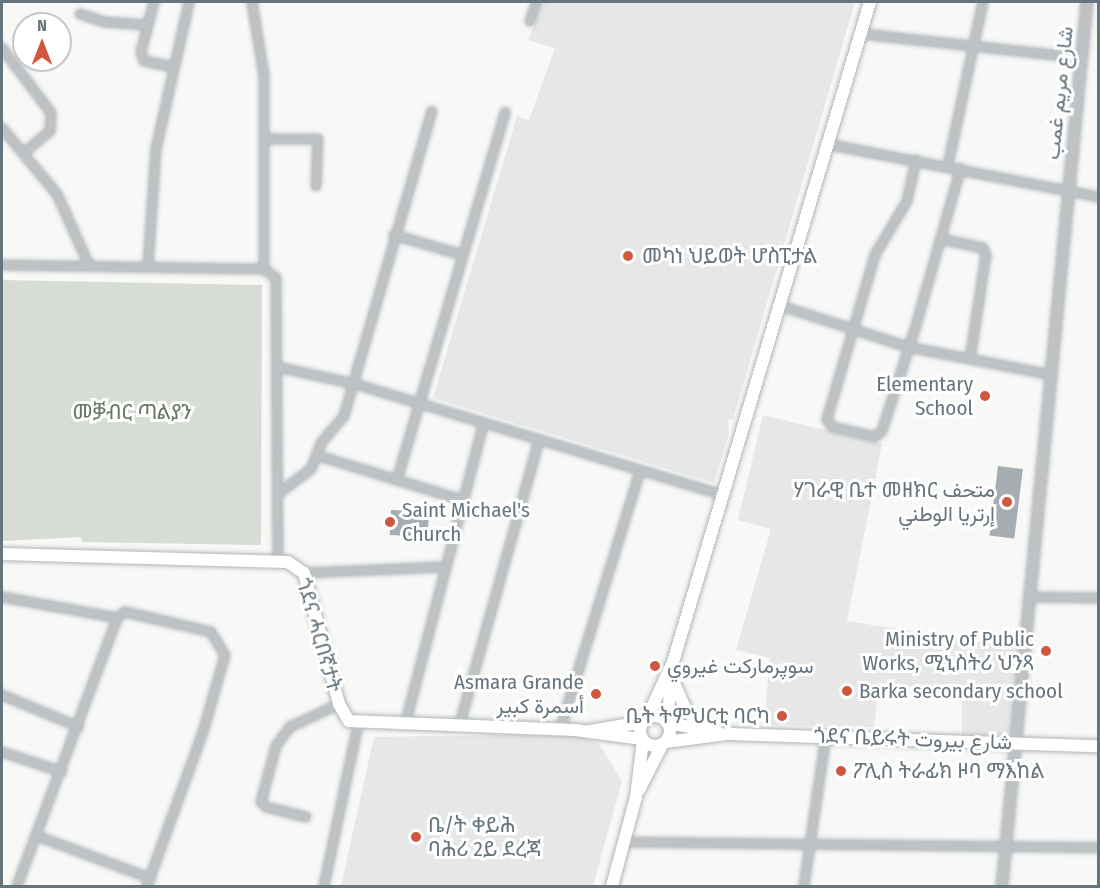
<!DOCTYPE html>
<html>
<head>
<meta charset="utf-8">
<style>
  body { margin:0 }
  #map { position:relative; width:1100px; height:888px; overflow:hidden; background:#f8f8f6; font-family:"Fira Sans Condensed",Vazirmatn,"Noto Sans Ethiopic",sans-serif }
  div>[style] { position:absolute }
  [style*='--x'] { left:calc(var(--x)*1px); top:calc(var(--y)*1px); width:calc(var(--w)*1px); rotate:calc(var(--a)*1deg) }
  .built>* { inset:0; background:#e6e7e6 }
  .green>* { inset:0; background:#d8dcd6 }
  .building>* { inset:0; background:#a6adb2; transform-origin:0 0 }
  .roads { filter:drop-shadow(0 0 2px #b0b6ba) drop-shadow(0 0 2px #b0b6ba) }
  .minor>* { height:8px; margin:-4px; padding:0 4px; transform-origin:4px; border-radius:4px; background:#bec2c5 }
  .tertiary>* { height:10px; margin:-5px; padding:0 5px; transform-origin:5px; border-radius:5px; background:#bec2c5 }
  .secondary>* { height:12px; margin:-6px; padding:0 6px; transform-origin:6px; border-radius:6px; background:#fff }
  .secondary>.ring { margin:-6px; padding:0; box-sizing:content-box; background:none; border:12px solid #fff; border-radius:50% }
  .dots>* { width:16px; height:16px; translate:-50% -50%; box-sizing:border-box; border:3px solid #fff; border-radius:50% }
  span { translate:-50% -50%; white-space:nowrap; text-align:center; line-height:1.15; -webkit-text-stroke:6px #fff; paint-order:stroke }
  .street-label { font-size:21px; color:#66757d }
  .poi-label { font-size:21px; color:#66757d }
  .left { translate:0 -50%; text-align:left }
  .right { translate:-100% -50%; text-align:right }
  .park-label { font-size:21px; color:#697665 }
  .frame { position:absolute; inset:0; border:3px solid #66757d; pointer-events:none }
  .north { position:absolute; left:12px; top:12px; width:60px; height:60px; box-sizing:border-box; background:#fff; border:2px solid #c2c8cb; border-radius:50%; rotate:0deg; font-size:16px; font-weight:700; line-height:24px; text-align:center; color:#66757d }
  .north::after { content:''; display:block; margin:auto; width:21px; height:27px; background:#cf573f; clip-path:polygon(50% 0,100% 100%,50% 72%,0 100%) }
</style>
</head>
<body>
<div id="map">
  <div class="built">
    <div style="clip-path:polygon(544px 2px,855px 2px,733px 419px,728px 420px,729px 433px,714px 483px,433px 398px,517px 116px,529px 120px,555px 48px,528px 40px)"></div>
    <div style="clip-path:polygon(763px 415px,882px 444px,847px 621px,1022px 649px,1012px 735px,962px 735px,962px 692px,879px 683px,874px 727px,764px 725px,770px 658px,736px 650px,771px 529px,738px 520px)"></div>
    <div style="clip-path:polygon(576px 734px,599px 744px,622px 781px,593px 886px,341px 886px,374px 737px)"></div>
  </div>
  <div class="green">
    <div style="clip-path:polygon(2px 280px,262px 285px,261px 545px,82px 542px,81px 537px,2px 541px)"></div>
  </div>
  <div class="building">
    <div style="left:998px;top:466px;width:25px;height:70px;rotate:7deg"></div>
    <div style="left:391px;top:510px;width:38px;height:25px;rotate:3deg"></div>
  </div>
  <div class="roads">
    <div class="minor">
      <div style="--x:154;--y:2;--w:52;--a:104.6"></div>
      <div style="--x:141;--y:52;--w:9;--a:72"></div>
      <div style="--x:144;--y:61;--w:30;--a:12"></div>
      <div style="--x:252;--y:2;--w:74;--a:80.7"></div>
      <div style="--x:264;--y:75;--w:194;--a:90"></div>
      <div style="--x:264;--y:269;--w:15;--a:37"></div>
      <div style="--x:276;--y:278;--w:282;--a:89.6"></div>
      <div style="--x:80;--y:14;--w:25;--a:18"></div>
      <div style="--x:104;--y:22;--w:44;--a:3.9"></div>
      <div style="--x:530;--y:21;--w:20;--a:-70"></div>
      <div style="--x:861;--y:34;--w:222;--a:6.2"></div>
      <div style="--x:2;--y:48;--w:81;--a:53"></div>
      <div style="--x:51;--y:113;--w:18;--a:93"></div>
      <div style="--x:50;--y:131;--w:33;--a:140"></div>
      <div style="--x:2;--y:128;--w:86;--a:50.2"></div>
      <div style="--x:57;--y:194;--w:78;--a:65.7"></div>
      <div style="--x:264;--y:139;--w:54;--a:0"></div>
      <div style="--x:318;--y:139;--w:47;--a:92.4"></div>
      <div style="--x:826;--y:144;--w:277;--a:11"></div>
      <div style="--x:916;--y:160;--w:42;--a:102.4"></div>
      <div style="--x:907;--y:201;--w:63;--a:120.7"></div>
      <div style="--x:875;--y:255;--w:171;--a:106.3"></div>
      <div style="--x:827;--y:419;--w:9;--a:58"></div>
      <div style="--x:832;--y:427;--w:44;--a:13.1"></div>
      <div style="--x:875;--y:437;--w:9;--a:-41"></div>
      <div style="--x:882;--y:431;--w:107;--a:-72.1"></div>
      <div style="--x:915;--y:329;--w:167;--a:-74.1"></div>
      <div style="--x:948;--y:165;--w:167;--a:-77.9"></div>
      <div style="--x:394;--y:235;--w:71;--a:16.4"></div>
      <div style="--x:941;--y:239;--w:43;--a:12.1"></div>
      <div style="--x:983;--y:248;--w:8;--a:67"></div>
      <div style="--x:986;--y:255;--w:105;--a:98.7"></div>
      <div style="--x:2;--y:265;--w:262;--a:0.9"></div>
      <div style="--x:148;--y:266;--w:117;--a:-86.1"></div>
      <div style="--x:156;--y:149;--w:151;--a:-77.3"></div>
      <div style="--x:781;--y:306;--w:133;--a:17.9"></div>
      <div style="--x:908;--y:347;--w:147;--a:11"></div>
      <div style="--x:277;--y:367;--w:80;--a:12.3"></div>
      <div style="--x:355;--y:384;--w:384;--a:16.8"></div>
      <div style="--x:319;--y:456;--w:150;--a:17.1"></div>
      <div style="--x:397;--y:480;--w:383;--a:-73.6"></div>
      <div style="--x:278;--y:494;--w:41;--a:-37.1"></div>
      <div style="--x:311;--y:469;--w:29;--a:-68"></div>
      <div style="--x:322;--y:442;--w:34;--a:-50"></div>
      <div style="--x:344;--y:416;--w:317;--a:-73.9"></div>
      <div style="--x:304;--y:573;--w:140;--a:-2.5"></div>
      <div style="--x:2;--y:597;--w:117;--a:10.3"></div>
      <div style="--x:1030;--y:597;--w:68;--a:0.8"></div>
      <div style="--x:2;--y:695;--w:83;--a:22.6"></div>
      <div style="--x:405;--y:725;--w:310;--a:-75.4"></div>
      <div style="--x:459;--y:727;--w:297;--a:-74.4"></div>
      <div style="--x:560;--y:730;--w:271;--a:-72.8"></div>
      <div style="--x:2;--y:752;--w:63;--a:18.4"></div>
      <div style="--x:306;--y:817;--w:41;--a:-166"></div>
      <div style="--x:266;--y:807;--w:7;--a:-135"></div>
      <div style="--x:261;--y:802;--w:58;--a:-75"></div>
      <div style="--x:276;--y:746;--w:24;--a:-54"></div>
      <div style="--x:290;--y:727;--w:54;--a:-25.1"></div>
      <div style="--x:37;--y:836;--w:121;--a:20.4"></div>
      <div style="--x:625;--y:842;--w:473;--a:0.7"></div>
      <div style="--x:17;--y:886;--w:286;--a:-69.5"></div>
      <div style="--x:117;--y:618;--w:10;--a:-37"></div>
      <div style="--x:125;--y:612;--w:88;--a:13.1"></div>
      <div style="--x:211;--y:632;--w:27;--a:59"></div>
      <div style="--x:225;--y:655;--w:80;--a:105.9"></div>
      <div style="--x:203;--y:732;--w:164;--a:110"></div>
      <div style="--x:324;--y:886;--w:165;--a:-78.1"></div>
      <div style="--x:804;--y:886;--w:153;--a:-81.7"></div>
    </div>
    <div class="tertiary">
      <div style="--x:1002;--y:886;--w:888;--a:-84.51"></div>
    </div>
    <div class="secondary">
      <div style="--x:2;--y:554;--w:286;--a:1.6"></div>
      <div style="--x:288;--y:562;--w:19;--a:35"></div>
      <div style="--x:304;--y:573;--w:136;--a:75"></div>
      <div style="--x:339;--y:704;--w:20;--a:60"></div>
      <div style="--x:349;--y:721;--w:226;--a:2.3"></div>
      <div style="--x:575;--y:730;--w:68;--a:7.7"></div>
      <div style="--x:673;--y:681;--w:30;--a:66"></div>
      <div style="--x:685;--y:708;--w:26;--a:50"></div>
      <div class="ring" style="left:640px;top:716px;width:18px;height:18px"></div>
      <div style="--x:647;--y:718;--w:57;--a:-65.2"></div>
      <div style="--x:667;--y:722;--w:60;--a:-84.3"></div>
      <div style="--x:673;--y:662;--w:689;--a:-73.38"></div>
      <div style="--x:668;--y:723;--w:51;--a:10.2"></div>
      <div style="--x:590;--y:731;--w:54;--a:-9.6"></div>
      <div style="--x:666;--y:742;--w:63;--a:-7.4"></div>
      <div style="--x:728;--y:734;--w:370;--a:1.9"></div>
      <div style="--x:639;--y:790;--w:51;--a:-62.9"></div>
      <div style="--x:612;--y:886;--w:92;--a:-74.9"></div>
      <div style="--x:636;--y:797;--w:57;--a:-83"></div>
    </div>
  </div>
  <div class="dots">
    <div style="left:628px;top:256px;background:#cf573f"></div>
    <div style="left:985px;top:396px;background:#cf573f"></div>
    <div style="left:1007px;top:502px;background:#cf573f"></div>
    <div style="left:390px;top:522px;background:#cf573f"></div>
    <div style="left:1046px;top:651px;background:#cf573f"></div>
    <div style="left:655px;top:666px;background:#cf573f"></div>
    <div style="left:847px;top:691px;background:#cf573f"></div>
    <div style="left:596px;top:694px;background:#cf573f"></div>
    <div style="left:782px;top:716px;background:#cf573f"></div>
    <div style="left:841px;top:771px;background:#cf573f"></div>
    <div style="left:416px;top:837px;background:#cf573f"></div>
  </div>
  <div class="street-label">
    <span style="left:1059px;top:93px;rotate:-84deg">شارع مريم غمب</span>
    <span style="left:319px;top:635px;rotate:74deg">ጎደና ሓርበኛታት</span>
    <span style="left:913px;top:739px;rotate:2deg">ጎደና ቤይሩት شارع بيروت</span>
  </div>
  <div class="poi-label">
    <span class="left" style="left:642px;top:256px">መካነ ህይወት ሆስፒታል</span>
    <span class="right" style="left:973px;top:396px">Elementary<br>School</span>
    <span class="right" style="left:995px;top:502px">ሃገራዊ ቤተ መዘክር متحف<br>إرتريا الوطني</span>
    <span class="left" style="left:402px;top:522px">Saint Michael's<br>Church</span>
    <span class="right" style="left:1034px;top:651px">Ministry of Public<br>Works, ሚኒስትሪ ህንጻ</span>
    <span class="left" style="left:667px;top:666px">سوپرمارکت غيروي</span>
    <span class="right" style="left:584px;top:694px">Asmara Grande<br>أسمرة كبير</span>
    <span class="left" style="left:859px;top:691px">Barka secondary school</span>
    <span class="right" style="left:770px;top:716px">ቤት ትምህርቲ ባርካ</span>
    <span class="left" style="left:853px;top:771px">ፖሊስ ትራፊክ ዞባ ማእከል</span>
    <span class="left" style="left:428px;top:837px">ቤ/ት ቀይሕ<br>ባሕሪ 2ይ ደረጃ</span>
  </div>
  <div class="park-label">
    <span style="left:132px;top:412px">መቓብር ጣልያን</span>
  </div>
  <div class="frame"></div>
  <div class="north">N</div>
</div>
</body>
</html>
